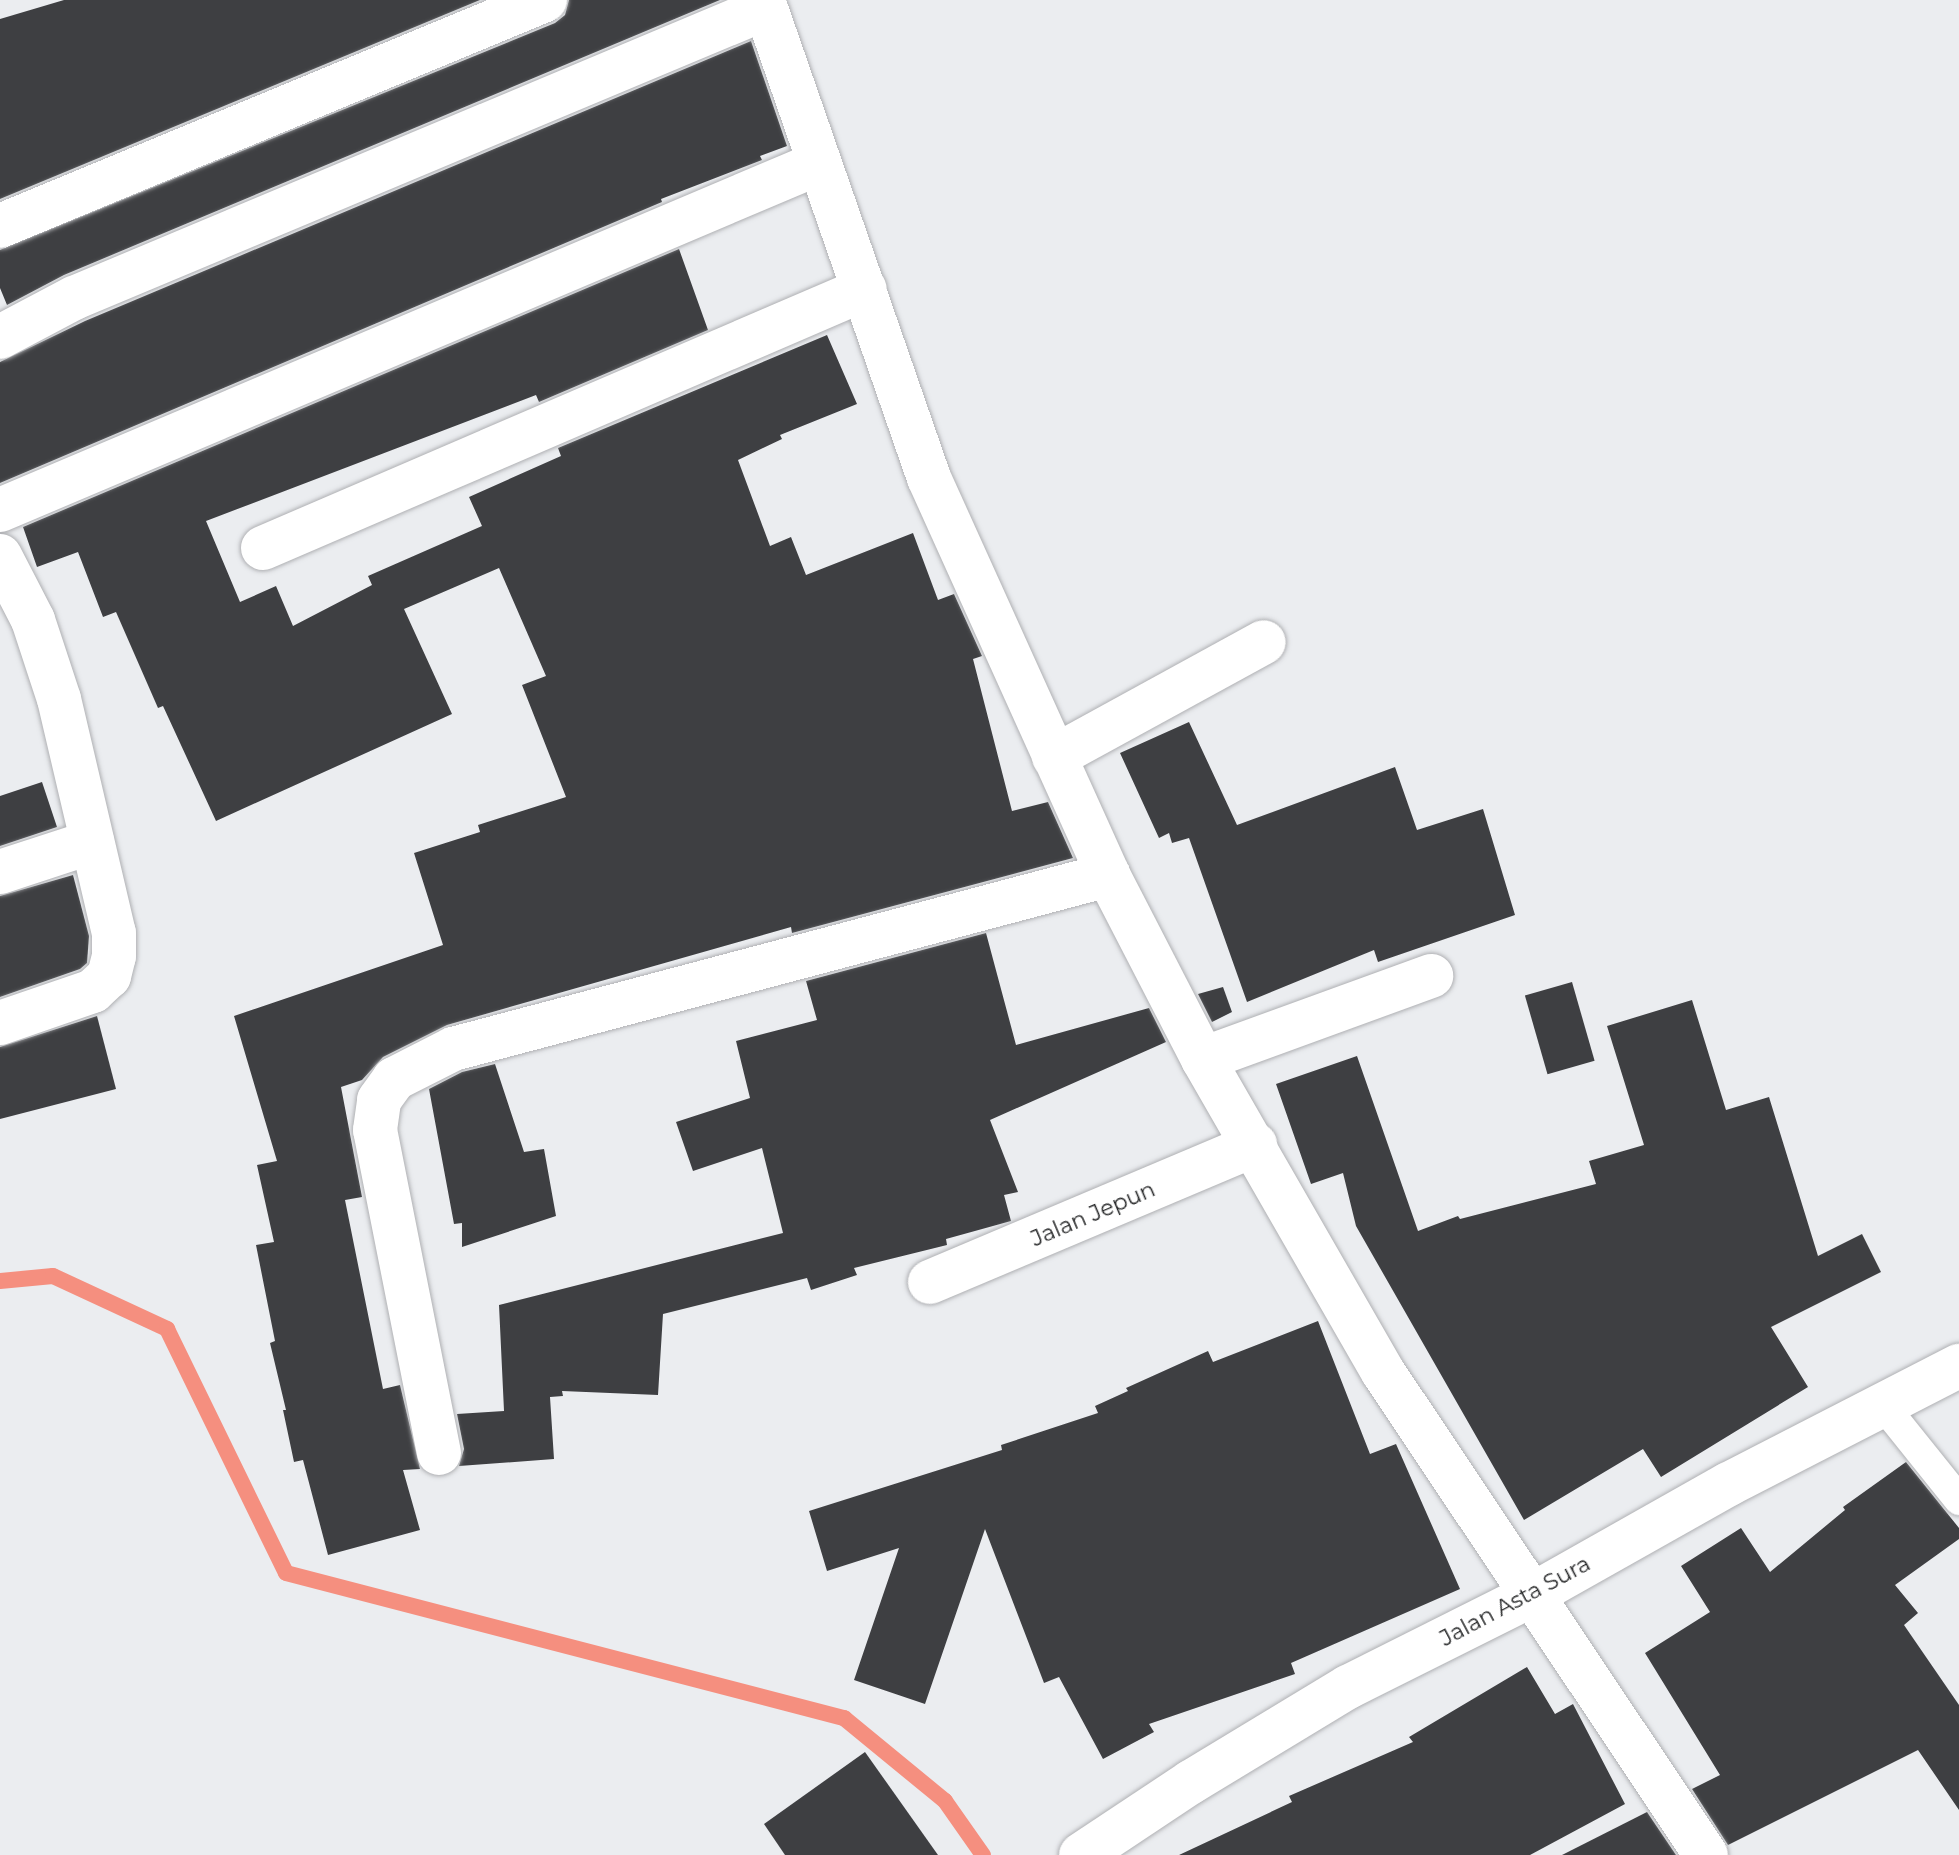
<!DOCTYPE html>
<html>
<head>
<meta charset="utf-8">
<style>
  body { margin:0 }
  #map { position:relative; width:1959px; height:1855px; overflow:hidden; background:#ebedf0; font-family:Montserrat,sans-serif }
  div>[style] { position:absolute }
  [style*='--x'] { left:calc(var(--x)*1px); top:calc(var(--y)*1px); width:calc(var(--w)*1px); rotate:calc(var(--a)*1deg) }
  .stream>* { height:16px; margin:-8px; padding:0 8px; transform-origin:8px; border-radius:8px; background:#f58f7f }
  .building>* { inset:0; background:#3e3f42; transform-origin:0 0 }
  .roads { filter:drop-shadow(0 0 2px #afb0b3) drop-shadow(0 0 2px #afb0b3) }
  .lane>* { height:30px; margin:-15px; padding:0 15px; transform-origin:15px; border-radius:15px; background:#fff }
  .street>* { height:44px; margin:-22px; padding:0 22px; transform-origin:22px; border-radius:22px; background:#fff }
  .secondary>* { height:44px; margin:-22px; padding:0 22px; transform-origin:22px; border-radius:22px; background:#fff }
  span { translate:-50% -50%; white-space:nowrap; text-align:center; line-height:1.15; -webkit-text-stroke:8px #fff; paint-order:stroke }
  .street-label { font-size:22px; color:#28292a }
</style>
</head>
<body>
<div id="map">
  <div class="stream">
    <div style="--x:0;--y:1281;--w:53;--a:-5.4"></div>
    <div style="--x:53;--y:1276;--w:126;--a:24.9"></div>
    <div style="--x:167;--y:1329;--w:271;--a:64"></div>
    <div style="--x:286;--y:1573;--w:577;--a:14.57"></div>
    <div style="--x:844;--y:1718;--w:131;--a:39.4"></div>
    <div style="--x:945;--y:1801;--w:66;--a:54.9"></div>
  </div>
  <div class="building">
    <div style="clip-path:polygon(64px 0,480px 0,0 199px,0 19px)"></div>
    <div style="clip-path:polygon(569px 0,720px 0,64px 275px,7px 305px,0 288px,0 250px,555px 23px,565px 15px)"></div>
    <div style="clip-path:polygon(751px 41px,787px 146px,760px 156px,762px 160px,661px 199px,662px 202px,0 483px,0 362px,85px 321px)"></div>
    <div style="clip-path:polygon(679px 249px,708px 330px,539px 402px,536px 395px,206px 521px,240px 602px,276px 586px,293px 626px,372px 585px,368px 576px,482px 526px,469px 497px,561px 456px,558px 448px,827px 335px,857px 404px,780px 435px,782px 439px,738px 460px,770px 546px,791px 537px,806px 575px,913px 533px,938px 600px,954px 594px,982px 656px,973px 659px,1012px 811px,1048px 802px,1073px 858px,792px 933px,791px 927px,447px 1025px,383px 1057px,362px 1080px,341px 1087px,362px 1197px,345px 1200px,383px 1389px,400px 1385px,420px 1469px,403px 1470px,420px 1530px,328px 1555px,303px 1460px,294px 1462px,283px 1410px,286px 1410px,270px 1343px,275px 1341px,256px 1245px,274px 1242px,257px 1165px,277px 1161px,234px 1016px,443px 945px,414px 853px,480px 832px,478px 825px,566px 797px,522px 685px,546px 676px,499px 568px,404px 609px,452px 714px,216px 821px,163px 706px,158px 708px,116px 612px,103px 617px,78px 552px,37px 567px,23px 527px)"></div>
    <div style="clip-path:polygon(1189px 722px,1237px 825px,1395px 767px,1417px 830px,1483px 809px,1515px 915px,1378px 962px,1374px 950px,1247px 1002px,1189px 838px,1172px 843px,1169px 833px,1159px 838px,1120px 753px)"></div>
    <div style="clip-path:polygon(42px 782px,57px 827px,0 846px,0 796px)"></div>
    <div style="clip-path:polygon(73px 875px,89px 936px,87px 963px,80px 969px,0 997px,0 896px)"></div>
    <div style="clip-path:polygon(986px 933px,1016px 1045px,1149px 1008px,1166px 1042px,990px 1120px,1018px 1192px,1004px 1195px,1011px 1221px,946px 1239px,947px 1245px,854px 1268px,857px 1275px,811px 1290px,807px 1278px,663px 1314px,658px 1395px,562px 1391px,563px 1396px,550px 1397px,554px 1459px,459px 1466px,464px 1449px,457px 1414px,504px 1411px,499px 1305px,783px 1233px,762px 1148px,693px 1171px,676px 1122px,750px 1098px,736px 1041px,817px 1020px,806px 981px)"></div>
    <div style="left:1572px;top:982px;width:82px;height:49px;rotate:74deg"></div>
    <div style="clip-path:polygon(1223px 987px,1232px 1012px,1212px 1022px,1198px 994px)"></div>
    <div style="clip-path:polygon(1692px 1000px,1726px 1110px,1769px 1097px,1818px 1256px,1862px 1234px,1881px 1272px,1771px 1327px,1808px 1387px,1661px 1477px,1643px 1449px,1524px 1520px,1356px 1226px,1343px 1173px,1311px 1184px,1276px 1084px,1357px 1056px,1418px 1231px,1458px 1216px,1460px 1219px,1596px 1184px,1589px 1161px,1644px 1145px,1607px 1026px)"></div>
    <div style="clip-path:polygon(97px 1016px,116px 1089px,0 1119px,0 1047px)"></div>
    <div style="clip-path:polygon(495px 1064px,524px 1152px,544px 1149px,556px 1216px,462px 1247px,462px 1223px,454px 1224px,429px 1089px,462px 1072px)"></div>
    <div style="clip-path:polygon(1318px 1321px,1370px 1454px,1396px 1444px,1460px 1589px,1291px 1663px,1295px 1674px,1149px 1724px,1154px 1732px,1103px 1759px,1059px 1677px,1044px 1683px,985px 1529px,925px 1704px,854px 1680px,899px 1548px,827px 1571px,809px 1511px,1002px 1450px,1001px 1445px,1098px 1413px,1095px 1406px,1128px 1391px,1126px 1388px,1208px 1351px,1213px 1362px)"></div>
    <div style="clip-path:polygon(1906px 1462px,1959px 1528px,1959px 1539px,1895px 1585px,1918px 1613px,1904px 1625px,1959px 1705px,1959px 1810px,1918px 1750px,1728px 1845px,1692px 1789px,1720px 1775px,1645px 1653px,1710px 1612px,1681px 1566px,1741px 1528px,1770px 1572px,1845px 1510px,1843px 1507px)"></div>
    <div style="clip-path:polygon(1527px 1667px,1555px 1714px,1573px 1704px,1625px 1804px,1530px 1855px,1179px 1855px,1292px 1802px,1289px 1796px,1413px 1742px,1409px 1737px)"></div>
    <div style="clip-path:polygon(865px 1752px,938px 1855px,785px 1855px,764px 1824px)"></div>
    <div style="clip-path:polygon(1647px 1812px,1676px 1855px,1562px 1855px)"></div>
  </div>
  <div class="roads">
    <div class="lane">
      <div style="--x:1883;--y:1405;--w:122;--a:51.3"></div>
    </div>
    <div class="street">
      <div style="--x:763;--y:0;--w:506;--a:70.85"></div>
      <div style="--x:929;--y:478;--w:435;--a:65.7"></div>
      <div style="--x:1108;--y:875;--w:207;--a:62.7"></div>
      <div style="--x:1203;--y:1059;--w:361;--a:60.1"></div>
      <div style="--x:1383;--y:1372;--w:581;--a:56.23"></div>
      <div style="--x:0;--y:226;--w:590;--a:-22.52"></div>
      <div style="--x:0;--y:337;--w:84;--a:-27.8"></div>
      <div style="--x:74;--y:298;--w:750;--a:-22.74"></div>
      <div style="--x:0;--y:510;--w:889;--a:-22.96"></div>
      <div style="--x:263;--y:548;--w:655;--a:-23.28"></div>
      <div style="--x:0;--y:556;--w:72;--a:62.7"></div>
      <div style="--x:33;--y:620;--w:83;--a:71.8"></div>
      <div style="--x:59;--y:699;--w:240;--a:76.8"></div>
      <div style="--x:114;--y:933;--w:23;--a:90"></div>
      <div style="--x:114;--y:956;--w:21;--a:104"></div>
      <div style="--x:109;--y:976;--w:22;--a:137"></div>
      <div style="--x:93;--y:991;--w:98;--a:161"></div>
      <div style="--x:1054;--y:757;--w:239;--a:-28.7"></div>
      <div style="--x:0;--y:872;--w:97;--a:-18.1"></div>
      <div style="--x:1203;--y:1059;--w:243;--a:-20"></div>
      <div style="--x:930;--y:1282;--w:353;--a:-22.9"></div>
      <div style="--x:439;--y:1453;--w:329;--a:-101.2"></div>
      <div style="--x:375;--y:1130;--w:30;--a:-82"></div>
      <div style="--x:379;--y:1100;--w:26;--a:-54"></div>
      <div style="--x:394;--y:1079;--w:66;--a:-27"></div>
      <div style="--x:453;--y:1049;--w:678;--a:-14.88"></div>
    </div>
    <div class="secondary">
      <div style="--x:1081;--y:1855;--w:132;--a:-33.6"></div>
      <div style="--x:1191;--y:1782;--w:184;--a:-31.2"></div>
      <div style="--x:1348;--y:1687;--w:203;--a:-26.6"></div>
      <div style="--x:1530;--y:1596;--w:228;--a:-29.4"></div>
      <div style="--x:1729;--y:1484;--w:259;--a:-27.2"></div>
    </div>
  </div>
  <div class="street-label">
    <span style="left:1093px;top:1214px;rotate:-23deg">Jalan Jepun</span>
    <span style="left:1515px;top:1601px;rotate:-28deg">Jalan Asta Sura</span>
  </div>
</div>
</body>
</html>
